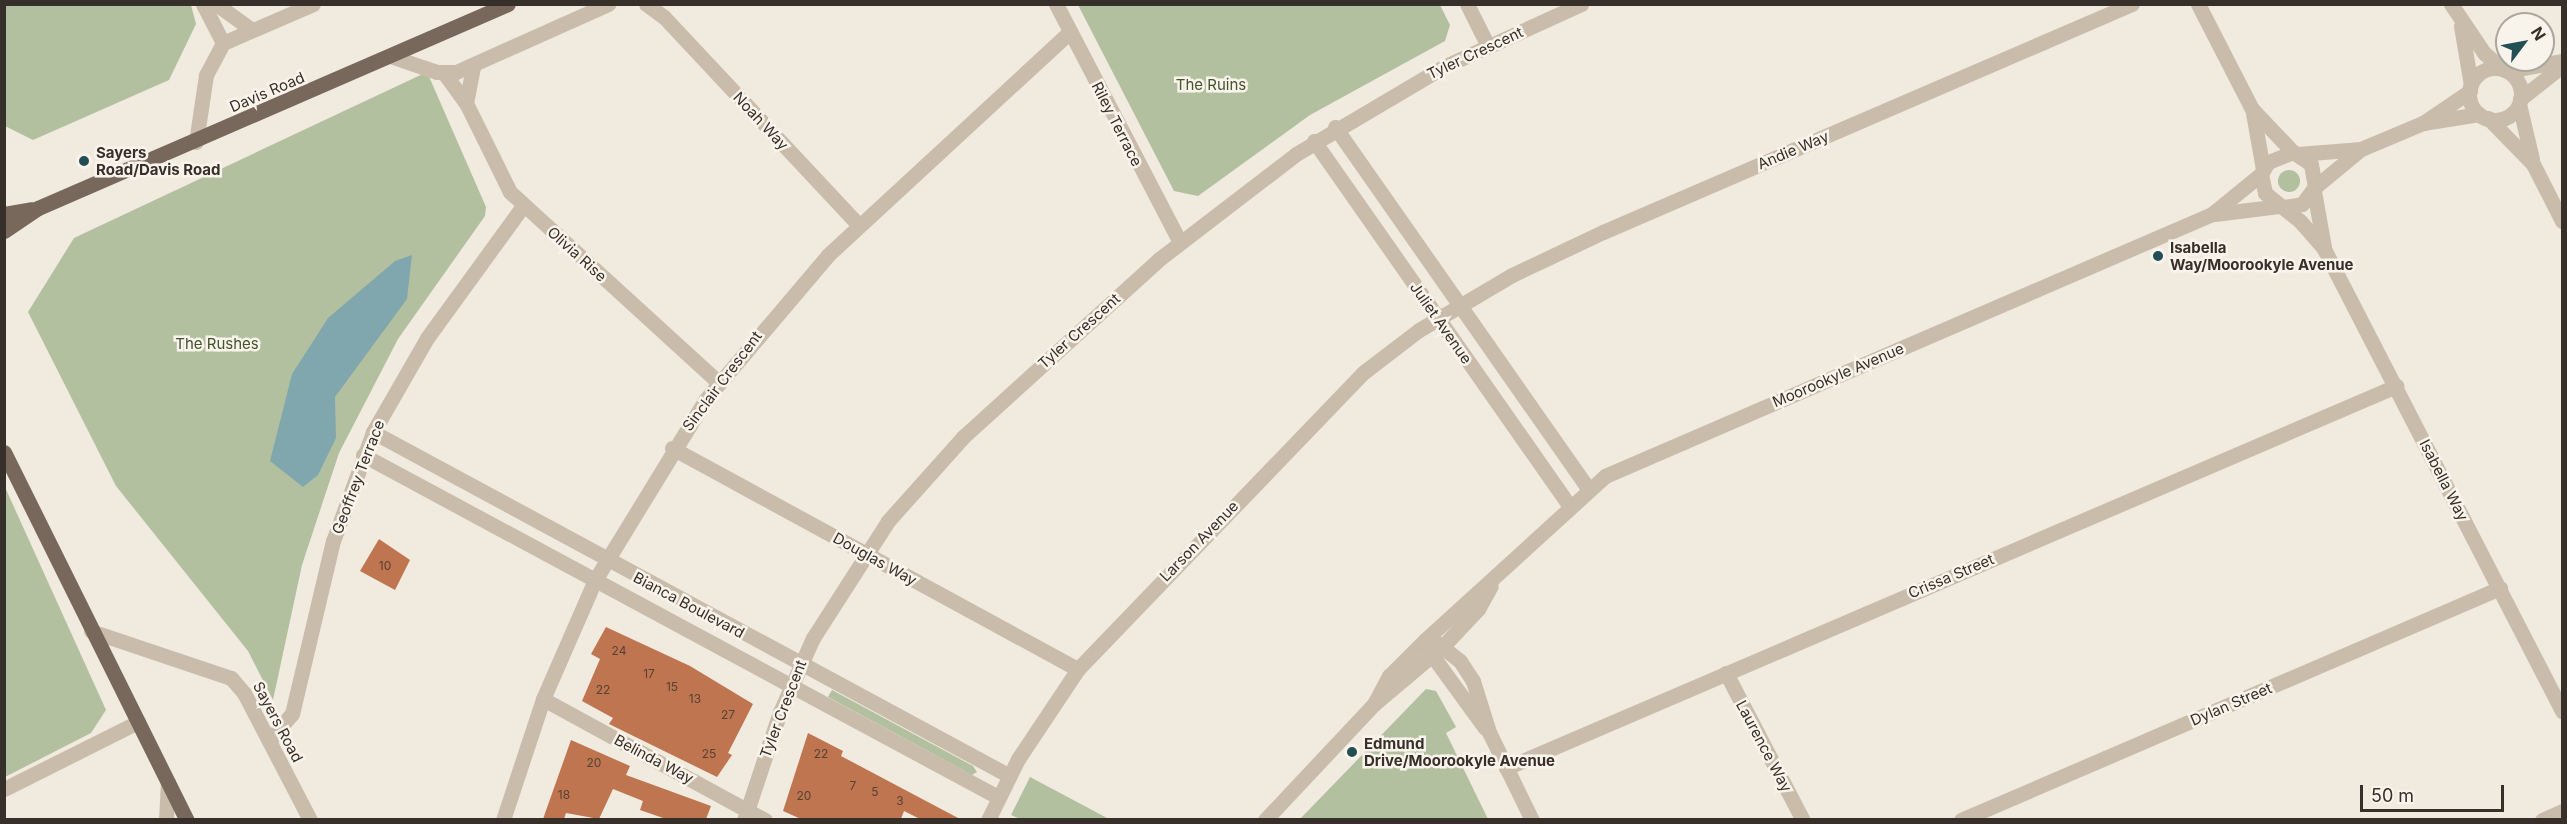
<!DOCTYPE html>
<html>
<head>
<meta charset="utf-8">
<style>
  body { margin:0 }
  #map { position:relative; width:2567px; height:824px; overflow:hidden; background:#f1eadf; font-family:Inter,sans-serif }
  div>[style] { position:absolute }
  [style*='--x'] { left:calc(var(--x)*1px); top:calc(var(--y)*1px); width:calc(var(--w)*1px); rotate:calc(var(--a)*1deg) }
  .green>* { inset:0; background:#b2c0a0 }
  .round { border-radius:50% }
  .water>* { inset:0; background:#80a7ad }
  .building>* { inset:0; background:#be7550 }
  .minor>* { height:15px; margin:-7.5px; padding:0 7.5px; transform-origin:7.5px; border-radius:7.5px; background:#c9bcab }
  .minor>.ring { margin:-7.5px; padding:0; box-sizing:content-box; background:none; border:15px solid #c9bcab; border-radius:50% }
  .major>* { height:15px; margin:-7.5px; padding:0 7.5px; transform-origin:7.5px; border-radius:7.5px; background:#78685c }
  .dots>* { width:16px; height:16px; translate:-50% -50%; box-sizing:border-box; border:3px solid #f9f4eb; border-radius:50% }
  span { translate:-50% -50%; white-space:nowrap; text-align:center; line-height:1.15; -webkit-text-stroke:5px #f9f4eb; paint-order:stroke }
  .number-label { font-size:12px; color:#594134 }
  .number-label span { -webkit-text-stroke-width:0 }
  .street-label { font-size:15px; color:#37302a }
  .park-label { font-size:15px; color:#43542f }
  .poi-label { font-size:15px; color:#37302a; font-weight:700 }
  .left { translate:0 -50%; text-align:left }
  .frame { position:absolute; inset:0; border:6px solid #37302a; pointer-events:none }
  .north { position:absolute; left:2495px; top:12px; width:60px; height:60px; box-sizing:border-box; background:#f9f4eb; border:2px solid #aba69e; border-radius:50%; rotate:58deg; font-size:16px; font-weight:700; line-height:24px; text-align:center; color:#37302a }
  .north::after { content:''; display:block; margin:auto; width:21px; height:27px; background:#224e56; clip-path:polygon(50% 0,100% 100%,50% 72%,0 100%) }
  .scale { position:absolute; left:2360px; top:785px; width:144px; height:27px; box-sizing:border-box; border:3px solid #37302a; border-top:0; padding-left:8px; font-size:18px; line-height:21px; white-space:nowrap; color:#37302a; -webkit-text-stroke:4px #f9f4eb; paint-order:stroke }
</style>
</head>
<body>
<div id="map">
  <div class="green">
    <div style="clip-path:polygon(5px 4px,191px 5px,196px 24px,169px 80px,33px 140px,5px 126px)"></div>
    <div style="clip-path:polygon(1078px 5px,1440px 5px,1450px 25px,1445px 41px,1310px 115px,1198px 196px,1174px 191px)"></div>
    <div style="clip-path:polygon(427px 72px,486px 207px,485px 216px,398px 339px,339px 453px,302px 565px,273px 700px,248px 651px,116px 486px,28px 312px,74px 238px)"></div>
    <div class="round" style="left:2278px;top:170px;width:22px;height:22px"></div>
    <div style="clip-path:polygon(4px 485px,106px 710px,91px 733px,5px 777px)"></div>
    <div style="clip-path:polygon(1426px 689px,1436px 691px,1456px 727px,1446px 733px,1488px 819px,1300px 819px)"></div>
    <div style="clip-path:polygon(832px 690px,973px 766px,977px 772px,972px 775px,828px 697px)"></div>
    <div style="clip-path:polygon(1030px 777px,1109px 819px,1020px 819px,1011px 815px)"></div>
  </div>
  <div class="water">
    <div style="clip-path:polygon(412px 255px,407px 299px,335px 397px,336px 438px,318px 475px,303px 487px,270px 461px,292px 374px,328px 318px,395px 261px)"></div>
  </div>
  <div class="building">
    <div style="clip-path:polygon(379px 539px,410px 560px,395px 590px,360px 571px)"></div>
    <div style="clip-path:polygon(606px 627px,690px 666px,753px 704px,728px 753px,732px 755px,717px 777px,609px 724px,613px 718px,582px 701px,600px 659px,591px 654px)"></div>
    <div style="clip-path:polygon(808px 733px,843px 751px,841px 756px,960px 819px,920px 819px,904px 811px,901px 819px,801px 819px,783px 811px)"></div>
    <div style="clip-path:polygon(571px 740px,630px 766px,626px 775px,711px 806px,706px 819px,666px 819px,640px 810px,643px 801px,613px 789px,599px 819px,566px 813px,564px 819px,543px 819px)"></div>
  </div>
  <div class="minor">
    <div style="--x:203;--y:4;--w:44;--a:62.9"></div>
    <div style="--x:216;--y:4;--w:44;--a:35.8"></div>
    <div style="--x:646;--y:4;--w:22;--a:36"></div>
    <div style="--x:664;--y:17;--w:284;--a:46.9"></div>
    <div style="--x:1056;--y:4;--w:268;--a:62.5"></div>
    <div style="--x:1467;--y:4;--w:47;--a:63.4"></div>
    <div style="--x:2198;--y:4;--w:118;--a:62.8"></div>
    <div style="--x:2252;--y:109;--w:59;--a:46.4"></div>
    <div style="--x:2451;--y:4;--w:59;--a:56"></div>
    <div style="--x:2484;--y:53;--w:26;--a:40"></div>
    <div style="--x:2461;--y:26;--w:60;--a:80.4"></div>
    <div style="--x:393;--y:57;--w:46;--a:18.8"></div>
    <div style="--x:437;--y:72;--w:19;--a:0"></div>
    <div style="--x:456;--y:72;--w:167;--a:-24.1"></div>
    <div class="ring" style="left:2469px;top:68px;width:37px;height:37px"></div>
    <div style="--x:2507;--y:71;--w:56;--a:-10.3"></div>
    <div style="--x:444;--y:73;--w:37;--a:54"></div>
    <div style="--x:466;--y:103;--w:99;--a:63.7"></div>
    <div style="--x:510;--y:192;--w:282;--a:42.4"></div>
    <div style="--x:2520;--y:99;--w:53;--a:-38.2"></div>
    <div style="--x:466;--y:103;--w:38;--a:-79"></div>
    <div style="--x:2519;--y:104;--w:57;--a:76.7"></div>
    <div style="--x:2253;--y:113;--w:57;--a:79.9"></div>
    <div style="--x:2488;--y:118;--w:64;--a:45.6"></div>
    <div style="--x:2533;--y:164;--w:64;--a:63"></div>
    <div style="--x:2423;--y:123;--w:57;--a:-9.1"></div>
    <div style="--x:1335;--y:127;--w:441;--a:55"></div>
    <div style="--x:1314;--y:141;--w:444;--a:55"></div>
    <div style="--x:196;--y:142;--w:68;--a:-81.5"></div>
    <div style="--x:206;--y:75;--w:36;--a:-62"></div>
    <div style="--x:223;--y:43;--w:98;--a:-23.4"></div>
    <div style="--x:2298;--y:154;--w:63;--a:-4.5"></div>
    <div style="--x:2361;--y:149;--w:67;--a:-22.8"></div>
    <div style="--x:2423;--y:123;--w:57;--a:-34.2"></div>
    <div style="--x:2315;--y:187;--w:60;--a:-39.6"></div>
    <div style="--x:2314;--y:191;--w:57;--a:79.9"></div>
    <div style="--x:2284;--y:207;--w:18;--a:-9"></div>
    <div style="--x:2302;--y:204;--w:21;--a:-53"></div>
    <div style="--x:2315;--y:187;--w:23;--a:-100"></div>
    <div style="--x:2311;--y:164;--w:22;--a:-146"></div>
    <div style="--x:2293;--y:152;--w:27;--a:158"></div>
    <div style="--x:2268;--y:162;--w:14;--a:120"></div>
    <div style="--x:2261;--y:174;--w:19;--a:78"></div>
    <div style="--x:2265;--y:193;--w:45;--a:38.7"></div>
    <div style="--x:2300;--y:221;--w:37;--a:49"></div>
    <div style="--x:2324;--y:249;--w:520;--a:62.74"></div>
    <div style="--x:2215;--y:214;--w:64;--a:-7.1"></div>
    <div style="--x:373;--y:432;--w:722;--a:28.38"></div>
    <div style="--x:672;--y:448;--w:462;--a:28.6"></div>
    <div style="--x:363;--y:455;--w:721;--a:28.31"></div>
    <div style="--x:91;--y:631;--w:148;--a:18.6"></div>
    <div style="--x:231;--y:678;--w:20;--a:49"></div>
    <div style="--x:244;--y:693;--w:143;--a:62.5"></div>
    <div style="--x:1437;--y:643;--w:29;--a:38"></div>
    <div style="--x:1460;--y:661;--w:24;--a:57"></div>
    <div style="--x:1473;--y:681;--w:53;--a:72.6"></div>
    <div style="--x:1489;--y:732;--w:98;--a:64"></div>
    <div style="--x:1429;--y:651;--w:95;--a:54"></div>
    <div style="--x:1726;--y:673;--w:166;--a:62.4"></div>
    <div style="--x:543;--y:699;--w:253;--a:28.6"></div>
    <div style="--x:1374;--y:704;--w:32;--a:-62"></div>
    <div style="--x:1389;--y:676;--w:51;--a:-45"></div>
    <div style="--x:1425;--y:640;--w:244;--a:-42.3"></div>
    <div style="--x:1605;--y:476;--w:661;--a:-23.35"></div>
    <div style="--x:2212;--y:214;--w:63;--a:-39.2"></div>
    <div style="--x:269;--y:741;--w:35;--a:-50"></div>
    <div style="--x:292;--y:714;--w:178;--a:-76.7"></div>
    <div style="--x:333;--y:541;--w:116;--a:-69.8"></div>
    <div style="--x:373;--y:432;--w:108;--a:-60.1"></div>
    <div style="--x:427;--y:338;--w:163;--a:-54"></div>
    <div style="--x:1506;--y:768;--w:969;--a:-23.23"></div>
    <div style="--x:4;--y:789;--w:150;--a:-26.6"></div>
    <div style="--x:166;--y:820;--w:38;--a:-87"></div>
    <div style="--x:503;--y:820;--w:127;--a:-71.7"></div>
    <div style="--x:543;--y:699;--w:130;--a:-66.4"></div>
    <div style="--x:595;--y:580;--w:212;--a:-58.5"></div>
    <div style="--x:706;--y:399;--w:189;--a:-49.7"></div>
    <div style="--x:828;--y:255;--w:329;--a:-42.7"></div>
    <div style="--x:744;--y:820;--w:114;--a:-71.6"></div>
    <div style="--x:780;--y:712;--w:81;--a:-66"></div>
    <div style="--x:813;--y:638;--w:139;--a:-57.3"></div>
    <div style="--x:888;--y:521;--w:113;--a:-48.2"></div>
    <div style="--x:963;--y:437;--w:263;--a:-42.2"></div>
    <div style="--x:1158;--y:260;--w:174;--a:-37.5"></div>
    <div style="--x:1296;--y:154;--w:171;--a:-30.6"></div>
    <div style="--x:1443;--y:67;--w:152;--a:-24.5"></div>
    <div style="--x:988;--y:820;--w:68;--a:-63.8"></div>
    <div style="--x:1018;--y:759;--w:108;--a:-56.3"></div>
    <div style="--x:1078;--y:669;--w:412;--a:-46.1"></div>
    <div style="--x:1364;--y:372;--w:69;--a:-37.4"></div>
    <div style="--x:1419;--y:330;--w:108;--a:-30.6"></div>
    <div style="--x:1512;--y:275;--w:101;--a:-25.3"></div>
    <div style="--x:1603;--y:232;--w:576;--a:-23.32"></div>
    <div style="--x:1265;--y:820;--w:159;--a:-46.8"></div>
    <div style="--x:1374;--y:704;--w:92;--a:-40.1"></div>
    <div style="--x:1444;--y:645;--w:50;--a:-46.6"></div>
    <div style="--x:1478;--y:609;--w:26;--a:-61"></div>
    <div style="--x:1961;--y:820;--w:587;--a:-23.29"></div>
    <div style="--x:2542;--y:820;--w:22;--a:-24"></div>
  </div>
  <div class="major">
    <div style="--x:4;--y:214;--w:28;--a:-10"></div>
    <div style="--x:4;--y:231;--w:41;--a:-34.1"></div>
    <div style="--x:38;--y:208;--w:512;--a:-23.46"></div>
    <div style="--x:4;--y:452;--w:411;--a:63.6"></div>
  </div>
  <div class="dots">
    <div style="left:84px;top:161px;background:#224e56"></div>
    <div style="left:2158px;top:256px;background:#224e56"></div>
    <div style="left:1352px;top:752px;background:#224e56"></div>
  </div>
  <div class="number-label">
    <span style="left:385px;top:566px">10</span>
    <span style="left:619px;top:651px">24</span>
    <span style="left:649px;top:674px">17</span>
    <span style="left:672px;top:687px">15</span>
    <span style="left:603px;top:690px">22</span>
    <span style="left:695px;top:699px">13</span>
    <span style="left:728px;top:715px">27</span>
    <span style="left:709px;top:754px">25</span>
    <span style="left:821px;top:754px">22</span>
    <span style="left:594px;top:763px">20</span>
    <span style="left:853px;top:786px">7</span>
    <span style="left:875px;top:792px">5</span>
    <span style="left:564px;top:795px">18</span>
    <span style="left:804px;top:796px">20</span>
    <span style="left:900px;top:801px">3</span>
  </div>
  <div class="street-label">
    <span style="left:1475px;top:53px;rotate:-25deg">Tyler Crescent</span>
    <span style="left:267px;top:92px;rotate:-23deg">Davis Road</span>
    <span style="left:761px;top:121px;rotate:47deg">Noah Way</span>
    <span style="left:1117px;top:124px;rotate:63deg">Riley Terrace</span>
    <span style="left:1793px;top:150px;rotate:-23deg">Andie Way</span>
    <span style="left:577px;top:254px;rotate:42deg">Olivia Rise</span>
    <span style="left:1441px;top:323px;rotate:55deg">Juliet Avenue</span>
    <span style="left:1079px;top:331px;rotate:-42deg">Tyler Crescent</span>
    <span style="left:1838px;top:375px;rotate:-23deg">Moorookyle Avenue</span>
    <span style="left:722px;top:381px;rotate:-53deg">Sinclair Crescent</span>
    <span style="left:358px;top:477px;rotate:-69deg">Geoffrey Terrace</span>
    <span style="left:2444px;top:480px;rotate:63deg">Isabella Way</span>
    <span style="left:1199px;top:541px;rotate:-46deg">Larson Avenue</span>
    <span style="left:875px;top:559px;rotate:29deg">Douglas Way</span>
    <span style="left:1951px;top:576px;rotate:-23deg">Crissa Street</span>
    <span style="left:689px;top:605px;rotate:28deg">Bianca Boulevard</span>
    <span style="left:2231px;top:704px;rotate:-23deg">Dylan Street</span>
    <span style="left:783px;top:709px;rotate:-69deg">Tyler Crescent</span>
    <span style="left:278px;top:722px;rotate:62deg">Sayers Road</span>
    <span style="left:1764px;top:746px;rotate:62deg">Laurence Way</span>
    <span style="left:654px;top:759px;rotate:28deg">Belinda Way</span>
  </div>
  <div class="park-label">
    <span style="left:1211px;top:85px">The Ruins</span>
    <span style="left:217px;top:344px">The Rushes</span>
  </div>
  <div class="poi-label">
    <span class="left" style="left:96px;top:161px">Sayers<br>Road/Davis Road</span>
    <span class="left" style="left:2170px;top:256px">Isabella<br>Way/Moorookyle Avenue</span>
    <span class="left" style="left:1364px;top:752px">Edmund<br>Drive/Moorookyle Avenue</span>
  </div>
  <div class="frame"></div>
  <div class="north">N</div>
  <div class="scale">50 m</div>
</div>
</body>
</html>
